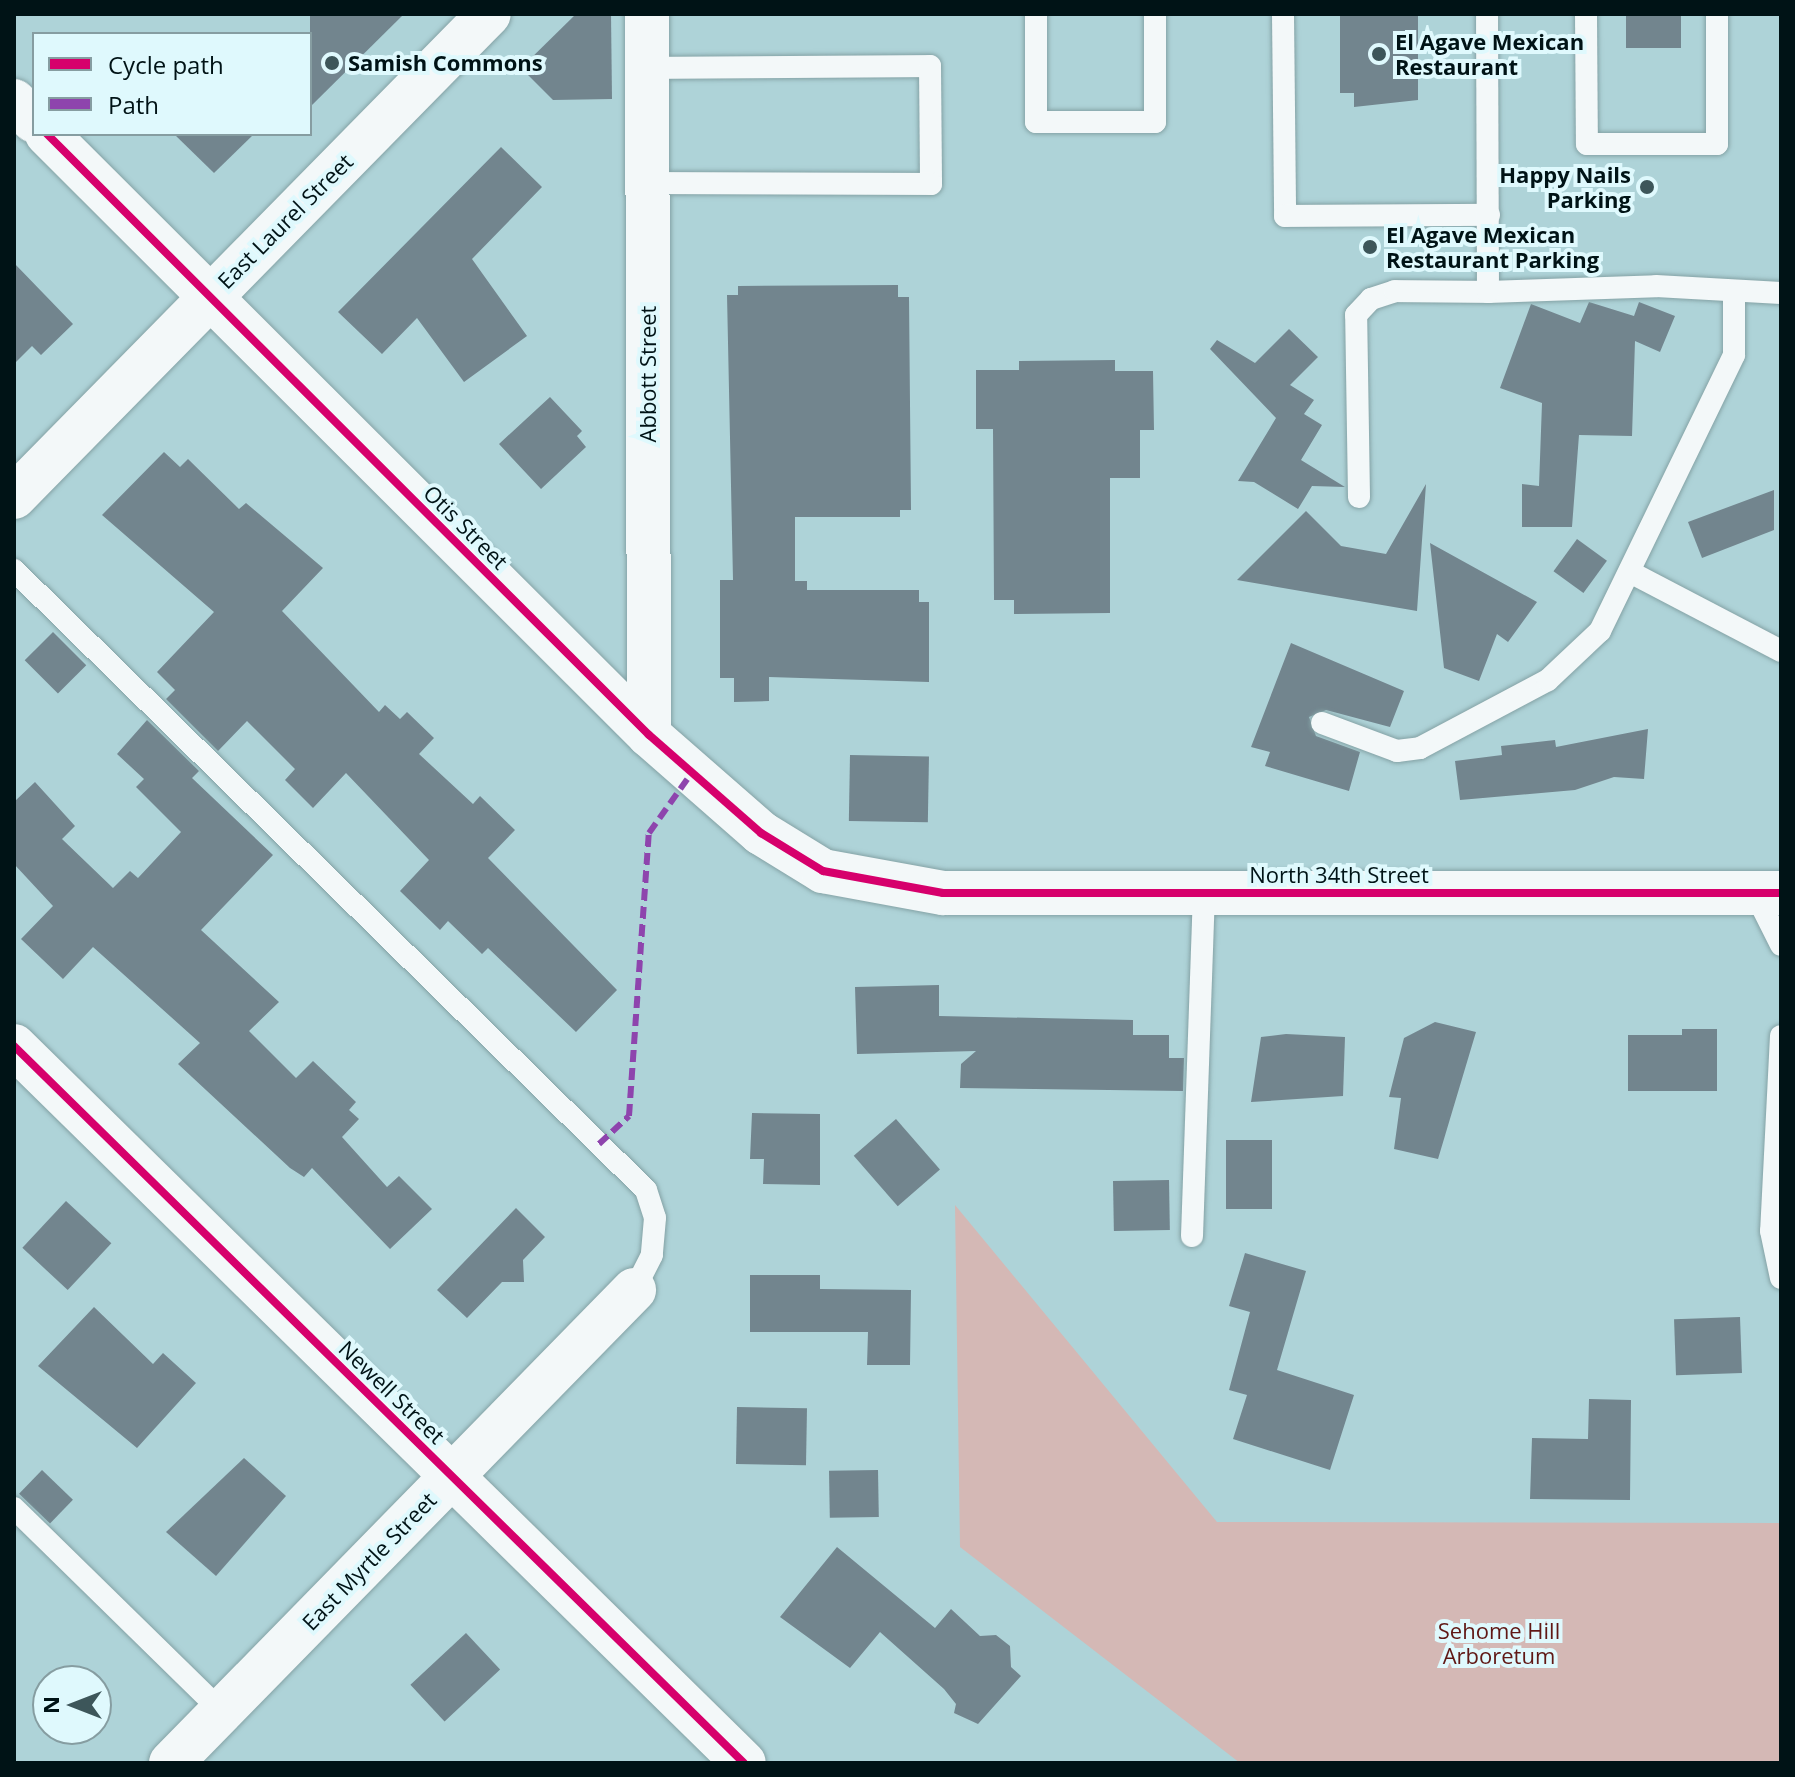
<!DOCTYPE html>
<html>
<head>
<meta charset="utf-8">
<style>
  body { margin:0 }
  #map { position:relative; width:1795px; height:1777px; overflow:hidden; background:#aed3d8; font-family:"Open Sans",sans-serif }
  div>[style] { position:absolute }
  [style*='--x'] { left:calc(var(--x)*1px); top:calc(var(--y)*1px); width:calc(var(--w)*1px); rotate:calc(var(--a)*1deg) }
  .green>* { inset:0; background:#d4b8b5 }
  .building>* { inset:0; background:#72858e; transform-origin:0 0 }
  .roads { filter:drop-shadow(0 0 2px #84a2a5) drop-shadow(0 0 2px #84a2a5) }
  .lane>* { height:22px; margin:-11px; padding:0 11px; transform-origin:11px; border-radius:11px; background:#f3f8f9 }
  .street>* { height:44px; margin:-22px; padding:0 22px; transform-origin:22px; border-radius:22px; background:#f3f8f9 }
  .quiet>* { height:6px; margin-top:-3px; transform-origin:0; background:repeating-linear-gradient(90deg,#8e44ad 0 12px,transparent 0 18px) }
  .cycleway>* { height:8px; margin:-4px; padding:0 4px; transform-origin:4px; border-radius:4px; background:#d6006c }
  .dots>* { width:22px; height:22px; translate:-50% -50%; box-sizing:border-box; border:4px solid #dff9fd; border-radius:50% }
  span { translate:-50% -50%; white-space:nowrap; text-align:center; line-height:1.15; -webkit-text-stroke:8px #dff9fd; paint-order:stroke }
  .poi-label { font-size:22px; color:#001316; font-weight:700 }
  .left { translate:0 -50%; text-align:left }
  .right { translate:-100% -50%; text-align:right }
  .street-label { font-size:22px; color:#001316 }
  .park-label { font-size:22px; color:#601815 }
  .frame { position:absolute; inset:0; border:16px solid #001316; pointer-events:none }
  .legend { position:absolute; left:32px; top:32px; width:280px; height:104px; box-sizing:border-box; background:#dff9fd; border:2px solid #869da1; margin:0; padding:10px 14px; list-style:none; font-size:24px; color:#001316 }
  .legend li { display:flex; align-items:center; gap:16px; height:40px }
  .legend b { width:40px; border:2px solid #869da1 }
  .north { position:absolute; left:32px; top:1665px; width:80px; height:80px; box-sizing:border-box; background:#dff9fd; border:2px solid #869da1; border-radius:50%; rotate:270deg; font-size:22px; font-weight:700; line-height:32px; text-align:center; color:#001316 }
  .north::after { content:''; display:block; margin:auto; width:28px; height:36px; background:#3d565a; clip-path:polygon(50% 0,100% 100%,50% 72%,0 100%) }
</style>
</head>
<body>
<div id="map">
  <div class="green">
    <div style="clip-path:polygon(955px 1205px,1217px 1522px,1781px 1523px,1781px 1763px,1240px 1763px,960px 1547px)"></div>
  </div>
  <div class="building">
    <div style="clip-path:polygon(310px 14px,404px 14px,310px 107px)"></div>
    <div style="clip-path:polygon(576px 14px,611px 14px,612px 99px,553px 100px,521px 68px)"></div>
    <div style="clip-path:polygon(1340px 14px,1418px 14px,1418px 100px,1354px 107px,1354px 93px,1340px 93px)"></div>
    <div style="left:1626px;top:14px;width:55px;height:34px"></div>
    <div style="clip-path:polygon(174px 134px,254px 134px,214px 173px)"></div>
    <div style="clip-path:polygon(501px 147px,542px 187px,472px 259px,527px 336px,464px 382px,417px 318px,382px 354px,338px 312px)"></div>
    <div style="clip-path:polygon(14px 263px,73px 324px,41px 355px,32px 346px,14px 364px)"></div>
    <div style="clip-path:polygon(898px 285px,898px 297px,909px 297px,911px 510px,900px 510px,900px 517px,795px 517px,795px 581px,807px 581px,807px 590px,919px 590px,919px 602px,929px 602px,929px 682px,769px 677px,769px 701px,734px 702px,734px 678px,720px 678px,720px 580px,733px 580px,727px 295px,738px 295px,738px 286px)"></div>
    <div style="clip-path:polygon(1589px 302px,1634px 316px,1639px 302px,1675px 316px,1660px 352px,1635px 341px,1632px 436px,1579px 435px,1572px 527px,1522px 527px,1522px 484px,1539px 486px,1542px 403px,1500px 388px,1531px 304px,1580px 323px)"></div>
    <div style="clip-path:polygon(1289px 329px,1318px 357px,1290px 385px,1314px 400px,1304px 414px,1322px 425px,1301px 460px,1345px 487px,1312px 486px,1298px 509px,1254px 482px,1238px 481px,1276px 418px,1210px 349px,1217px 340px,1255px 363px)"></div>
    <div style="clip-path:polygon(1115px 360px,1115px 371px,1153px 371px,1154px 430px,1140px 430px,1140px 478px,1110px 478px,1110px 613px,1014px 614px,1014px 600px,994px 600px,993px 429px,976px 429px,976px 370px,1019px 370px,1019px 361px)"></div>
    <div style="clip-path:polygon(550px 397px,582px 431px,577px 436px,586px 447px,541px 489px,499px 444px)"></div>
    <div style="clip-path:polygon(164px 452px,180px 467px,188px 459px,239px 509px,246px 503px,323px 568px,282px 611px,379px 712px,385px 705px,400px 719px,407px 712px,434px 738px,419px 754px,473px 804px,480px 796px,515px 830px,488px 858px,617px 990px,576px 1032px,488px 948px,482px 954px,448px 921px,440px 930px,400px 891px,429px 860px,346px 773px,313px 808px,285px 780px,295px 769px,247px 721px,218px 751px,166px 699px,175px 690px,157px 672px,214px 612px,102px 515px)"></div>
    <div style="clip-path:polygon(1426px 484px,1417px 611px,1237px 580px,1306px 511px,1341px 546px,1386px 554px)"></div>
    <div style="clip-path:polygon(1774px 490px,1774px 530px,1702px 558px,1688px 522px)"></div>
    <div style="left:1577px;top:539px;width:37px;height:40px;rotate:36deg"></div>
    <div style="clip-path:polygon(1430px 543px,1537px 602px,1508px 642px,1497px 634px,1479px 681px,1444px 668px)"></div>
    <div style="left:53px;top:632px;width:47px;height:40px;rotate:45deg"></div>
    <div style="clip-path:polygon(1291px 643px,1404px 691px,1390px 727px,1326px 710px,1309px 717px,1316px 736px,1360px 752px,1349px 791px,1265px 766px,1270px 752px,1251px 747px)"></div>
    <div style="clip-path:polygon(147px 720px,199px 771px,192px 778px,273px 855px,201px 930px,279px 1002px,249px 1031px,296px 1078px,313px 1061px,356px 1102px,349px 1110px,359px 1119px,342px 1137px,387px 1187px,399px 1176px,432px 1209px,390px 1249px,312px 1168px,304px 1177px,290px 1168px,178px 1064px,200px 1043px,93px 947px,63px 979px,21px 939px,53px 906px,14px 864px,14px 802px,35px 782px,75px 826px,62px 839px,113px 888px,130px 871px,138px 878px,181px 832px,136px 787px,144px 779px,117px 754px)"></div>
    <div style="clip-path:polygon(1648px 729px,1644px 779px,1614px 777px,1575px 790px,1460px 800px,1455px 761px,1502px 755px,1501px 746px,1555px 740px,1556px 747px)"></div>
    <div style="left:850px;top:755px;width:79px;height:66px;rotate:1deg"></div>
    <div style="clip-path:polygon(939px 985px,939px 1016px,1133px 1020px,1133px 1035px,1169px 1035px,1169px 1058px,1184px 1058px,1183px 1091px,960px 1088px,961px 1064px,976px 1051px,857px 1054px,855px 987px)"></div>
    <div style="clip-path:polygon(1435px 1022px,1476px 1032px,1438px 1159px,1394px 1149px,1401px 1098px,1389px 1097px,1404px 1038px)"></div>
    <div style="clip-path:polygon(1682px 1029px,1717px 1029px,1717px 1091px,1628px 1091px,1628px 1035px,1682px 1035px)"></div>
    <div style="clip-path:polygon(1286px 1034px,1345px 1037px,1343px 1096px,1251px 1102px,1261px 1037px)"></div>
    <div style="clip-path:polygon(752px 1113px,820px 1114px,820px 1185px,763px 1184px,764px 1159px,750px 1159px)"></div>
    <div style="left:896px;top:1119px;width:67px;height:56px;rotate:49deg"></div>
    <div style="left:1226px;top:1140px;width:46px;height:69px"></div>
    <div style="left:1169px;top:1180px;width:50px;height:56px;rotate:89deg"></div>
    <div style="left:66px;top:1201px;width:62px;height:64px;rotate:43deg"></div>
    <div style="clip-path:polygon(516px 1208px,545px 1237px,523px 1260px,524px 1282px,502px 1282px,467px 1318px,437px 1290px)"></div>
    <div style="clip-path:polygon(1245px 1253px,1306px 1271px,1277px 1370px,1354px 1395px,1330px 1470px,1233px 1439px,1247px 1395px,1229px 1390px,1250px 1312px,1229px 1306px)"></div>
    <div style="clip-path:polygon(750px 1275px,820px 1275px,820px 1289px,911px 1290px,910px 1365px,867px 1365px,868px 1332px,750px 1332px)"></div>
    <div style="clip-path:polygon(94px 1307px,153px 1364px,163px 1353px,196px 1383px,137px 1448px,38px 1366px)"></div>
    <div style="left:1740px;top:1317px;width:56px;height:66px;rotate:88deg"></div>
    <div style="clip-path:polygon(1589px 1399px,1631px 1400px,1630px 1500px,1530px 1499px,1532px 1438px,1588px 1439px)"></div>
    <div style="left:737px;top:1407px;width:70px;height:57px;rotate:1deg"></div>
    <div style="clip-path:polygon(244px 1458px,286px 1496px,216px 1576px,166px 1532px)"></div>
    <div style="left:42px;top:1470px;width:43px;height:33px;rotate:44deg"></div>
    <div style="left:878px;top:1470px;width:47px;height:49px;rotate:89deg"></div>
    <div style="clip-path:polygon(837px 1547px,935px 1628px,951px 1609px,980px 1636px,996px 1635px,1010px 1646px,1011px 1667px,1021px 1676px,978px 1724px,954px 1713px,956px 1704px,944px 1689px,880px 1632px,850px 1668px,780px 1617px)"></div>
    <div style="left:466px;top:1633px;width:50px;height:76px;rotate:47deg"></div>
  </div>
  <div class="roads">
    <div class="lane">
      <div style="--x:1036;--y:14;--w:108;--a:90"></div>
      <div style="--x:1036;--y:122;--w:119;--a:0"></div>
      <div style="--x:1155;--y:122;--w:108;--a:-90"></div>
      <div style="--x:1283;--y:14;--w:202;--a:89.4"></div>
      <div style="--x:1285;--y:216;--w:204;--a:-0.3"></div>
      <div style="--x:1586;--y:14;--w:130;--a:89.6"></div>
      <div style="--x:1587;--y:144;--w:130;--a:0"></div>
      <div style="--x:1717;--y:144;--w:130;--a:-90"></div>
      <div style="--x:647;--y:68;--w:283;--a:-0.4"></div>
      <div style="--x:930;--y:66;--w:118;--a:89.5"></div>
      <div style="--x:931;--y:184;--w:283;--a:-179.8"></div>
      <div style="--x:1488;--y:292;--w:168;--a:-2"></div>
      <div style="--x:1656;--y:286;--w:125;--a:3.2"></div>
      <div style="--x:1359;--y:497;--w:182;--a:-90.9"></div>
      <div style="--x:1356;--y:315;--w:22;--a:-47"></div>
      <div style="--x:1371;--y:299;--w:25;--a:-18"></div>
      <div style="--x:1395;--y:291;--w:93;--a:0.6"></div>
      <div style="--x:1488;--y:292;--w:278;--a:-90.2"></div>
      <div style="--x:14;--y:570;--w:885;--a:44.45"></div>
      <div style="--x:646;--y:1190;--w:29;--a:72"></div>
      <div style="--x:655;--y:1218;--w:37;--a:95"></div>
      <div style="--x:652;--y:1255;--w:39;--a:117"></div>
      <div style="--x:1632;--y:573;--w:168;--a:27.6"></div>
      <div style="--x:1322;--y:723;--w:80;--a:20.5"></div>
      <div style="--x:1397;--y:751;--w:23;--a:-7"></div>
      <div style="--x:1420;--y:748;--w:145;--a:-28"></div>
      <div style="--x:1548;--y:680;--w:71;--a:-43.3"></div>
      <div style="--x:1600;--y:631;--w:307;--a:-64.1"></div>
      <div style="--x:1734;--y:355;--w:62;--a:-90"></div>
      <div style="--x:1755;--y:893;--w:58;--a:63.4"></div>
      <div style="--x:1781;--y:1036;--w:195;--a:92.9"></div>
      <div style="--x:1771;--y:1231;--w:48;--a:78"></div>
      <div style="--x:1192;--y:1236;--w:343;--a:-88"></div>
      <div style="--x:14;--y:1508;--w:290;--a:44.4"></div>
    </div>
    <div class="street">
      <div style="--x:647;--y:14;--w:721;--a:89.84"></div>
      <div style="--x:14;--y:101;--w:28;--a:45"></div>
      <div style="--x:47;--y:134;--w:851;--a:44.95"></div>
      <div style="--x:649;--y:735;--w:149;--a:41.2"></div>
      <div style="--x:761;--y:833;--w:73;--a:31.5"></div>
      <div style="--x:823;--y:871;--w:122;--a:10.4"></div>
      <div style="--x:943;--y:893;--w:838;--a:0"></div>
      <div style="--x:14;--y:497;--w:677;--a:-45.48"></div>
      <div style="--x:14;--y:1046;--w:1023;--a:44.49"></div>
      <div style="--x:171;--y:1763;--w:662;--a:-45.61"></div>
    </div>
  </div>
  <div class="quiet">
    <div style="--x:599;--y:1144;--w:41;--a:-43"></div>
    <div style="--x:629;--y:1116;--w:284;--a:-86"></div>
    <div style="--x:649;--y:833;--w:72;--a:-54.6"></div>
  </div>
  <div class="cycleway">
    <div style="--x:47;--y:134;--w:851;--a:44.95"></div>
    <div style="--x:649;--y:735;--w:149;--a:41.2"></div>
    <div style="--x:761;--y:833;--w:73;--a:31.5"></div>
    <div style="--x:823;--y:871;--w:122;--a:10.4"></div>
    <div style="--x:943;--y:893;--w:838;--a:0"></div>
    <div style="--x:14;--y:1046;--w:1023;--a:44.49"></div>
  </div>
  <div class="dots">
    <div style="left:1379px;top:54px;background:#3d565a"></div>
    <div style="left:332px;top:63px;background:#3d565a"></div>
    <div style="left:1647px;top:187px;background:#3d565a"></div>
    <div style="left:1370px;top:247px;background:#3d565a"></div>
  </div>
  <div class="poi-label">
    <span class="left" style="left:1395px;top:54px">El Agave Mexican<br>Restaurant</span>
    <span class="left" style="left:348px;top:63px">Samish Commons</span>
    <span class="right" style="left:1631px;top:187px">Happy Nails<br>Parking</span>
    <span class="left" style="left:1386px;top:247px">El Agave Mexican<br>Restaurant Parking</span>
  </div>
  <div class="street-label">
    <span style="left:285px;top:221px;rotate:-45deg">East Laurel Street</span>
    <span style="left:648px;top:374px;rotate:-90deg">Abbott Street</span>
    <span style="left:466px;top:527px;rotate:45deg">Otis Street</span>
    <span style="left:1339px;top:875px">North 34th Street</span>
    <span style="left:392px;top:1392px;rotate:44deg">Newell Street</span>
    <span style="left:369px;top:1561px;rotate:-46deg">East Myrtle Street</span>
  </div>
  <div class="park-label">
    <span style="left:1499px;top:1643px">Sehome Hill<br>Arboretum</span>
  </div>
  <div class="frame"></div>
  <ul class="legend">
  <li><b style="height:10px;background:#d6006c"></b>Cycle path</li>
  <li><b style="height:10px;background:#8e44ad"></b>Path</li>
  </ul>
  <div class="north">N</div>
</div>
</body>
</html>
